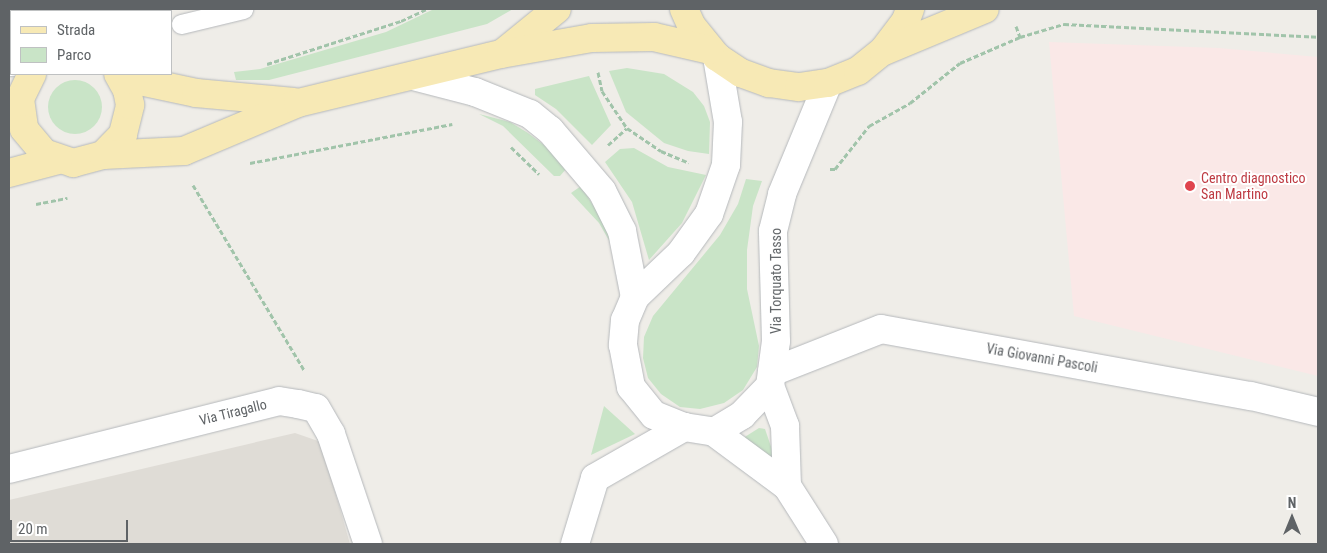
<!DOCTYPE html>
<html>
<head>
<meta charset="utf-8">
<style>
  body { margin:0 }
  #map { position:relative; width:1327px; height:553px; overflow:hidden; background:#efede8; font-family:"Roboto Condensed",sans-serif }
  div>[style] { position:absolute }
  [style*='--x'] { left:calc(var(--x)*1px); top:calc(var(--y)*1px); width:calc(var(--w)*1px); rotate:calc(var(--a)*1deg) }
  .education>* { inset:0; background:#dfdcd6 }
  .medical>* { inset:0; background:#fae8e7 }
  .green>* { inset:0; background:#c9e4c7 }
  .round { border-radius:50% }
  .path>* { height:3px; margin-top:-1.5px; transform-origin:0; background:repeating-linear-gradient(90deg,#a1c4aa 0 5px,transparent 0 7.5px) }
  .roads { filter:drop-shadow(0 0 1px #b5b8bb) drop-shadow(0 0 1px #b5b8bb) }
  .lane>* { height:19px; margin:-9.5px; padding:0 9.5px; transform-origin:9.5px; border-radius:9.5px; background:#fff }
  .street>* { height:28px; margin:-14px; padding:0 14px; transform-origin:14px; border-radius:14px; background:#fff }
  .secondary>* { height:28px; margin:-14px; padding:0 14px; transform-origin:14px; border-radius:14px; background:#fff }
  .primary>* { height:28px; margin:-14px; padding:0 14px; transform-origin:14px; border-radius:14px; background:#f7e9b5 }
  .dots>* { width:14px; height:14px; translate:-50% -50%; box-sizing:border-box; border:2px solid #fff; border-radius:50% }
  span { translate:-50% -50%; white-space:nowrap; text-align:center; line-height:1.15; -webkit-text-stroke:4px #fff; paint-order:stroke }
  .health-label { font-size:14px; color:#be3a42 }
  .left { translate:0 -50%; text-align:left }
  .street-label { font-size:14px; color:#5f6366 }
  .frame { position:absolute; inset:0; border:10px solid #5f6366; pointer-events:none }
  .legend { position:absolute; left:10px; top:10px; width:162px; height:65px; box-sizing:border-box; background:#fff; border:1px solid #bfc1c2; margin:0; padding:6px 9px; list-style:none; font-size:15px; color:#5f6366 }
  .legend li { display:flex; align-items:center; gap:10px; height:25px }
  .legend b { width:25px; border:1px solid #bfc1c2 }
  .north { position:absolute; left:1267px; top:493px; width:50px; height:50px; -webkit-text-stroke:4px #fff; paint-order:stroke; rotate:0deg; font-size:14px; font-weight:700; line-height:20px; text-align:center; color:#5f6366 }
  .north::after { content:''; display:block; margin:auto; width:18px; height:22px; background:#5f6366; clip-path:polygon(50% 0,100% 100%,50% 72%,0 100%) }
  .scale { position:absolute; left:10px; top:520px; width:118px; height:22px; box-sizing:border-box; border:2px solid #5f6366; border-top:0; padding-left:6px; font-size:15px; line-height:18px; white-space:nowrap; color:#5f6366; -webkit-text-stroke:4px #fff; paint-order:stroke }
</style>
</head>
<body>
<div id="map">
  <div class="education">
    <div style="clip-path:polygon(295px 433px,321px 442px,350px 544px,9px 544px,9px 500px)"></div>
  </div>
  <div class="medical">
    <div style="clip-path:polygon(1049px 42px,1219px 48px,1318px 57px,1318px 376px,1074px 316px)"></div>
  </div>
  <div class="green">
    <div style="clip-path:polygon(434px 9px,513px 9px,487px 24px,269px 80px,236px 80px,234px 72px,260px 69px,386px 32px)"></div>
    <div style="clip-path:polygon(627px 68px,664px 74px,693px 92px,704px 106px,710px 122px,709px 154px,688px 151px,664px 143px,626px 112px,609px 71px)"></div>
    <div style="clip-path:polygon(589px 76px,611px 125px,592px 145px,556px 109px,535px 95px,535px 89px)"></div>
    <div class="round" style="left:48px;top:80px;width:54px;height:54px"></div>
    <div style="clip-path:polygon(479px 114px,510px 122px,528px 133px,548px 148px,566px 169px,560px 176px,554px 176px,503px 126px)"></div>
    <div style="clip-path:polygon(634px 148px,668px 167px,706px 175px,682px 223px,649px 260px,632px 202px,605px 162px,620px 149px)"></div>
    <div style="clip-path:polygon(746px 179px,762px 181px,753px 206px,747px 250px,747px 289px,759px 346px,757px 367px,743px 390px,724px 403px,700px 409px,680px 407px,661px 394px,648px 378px,643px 358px,644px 337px,653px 316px,720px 235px,738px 204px)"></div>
    <div style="clip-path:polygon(581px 186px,603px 221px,611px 244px,599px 223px,571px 193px)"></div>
    <div style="clip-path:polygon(604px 406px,635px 434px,591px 455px)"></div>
    <div style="clip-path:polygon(759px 428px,765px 429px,780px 473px,740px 440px)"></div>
  </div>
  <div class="path">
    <div style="--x:145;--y:9;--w:2;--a:63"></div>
    <div style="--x:1016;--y:26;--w:12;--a:70"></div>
    <div style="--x:267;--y:64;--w:141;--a:-17.8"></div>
    <div style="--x:401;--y:21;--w:29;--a:-25"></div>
    <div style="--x:598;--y:72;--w:19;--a:78"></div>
    <div style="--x:602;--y:91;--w:45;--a:56"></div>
    <div style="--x:627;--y:128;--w:41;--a:34.1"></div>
    <div style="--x:661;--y:151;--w:30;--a:23"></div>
    <div style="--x:608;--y:145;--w:25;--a:-42"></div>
    <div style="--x:511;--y:147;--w:39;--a:44"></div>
    <div style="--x:250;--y:163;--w:206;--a:-10.9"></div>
    <div style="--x:830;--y:169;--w:5;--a:0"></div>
    <div style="--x:835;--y:169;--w:55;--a:-51.7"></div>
    <div style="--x:869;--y:126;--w:47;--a:-29.3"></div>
    <div style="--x:910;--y:103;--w:64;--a:-38.7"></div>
    <div style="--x:960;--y:63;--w:65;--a:-23.4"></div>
    <div style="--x:1020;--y:37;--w:46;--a:-16.5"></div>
    <div style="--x:1064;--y:24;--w:254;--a:2.9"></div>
    <div style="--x:193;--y:185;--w:216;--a:59"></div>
    <div style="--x:36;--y:204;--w:32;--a:-11"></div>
  </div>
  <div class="roads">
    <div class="lane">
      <div style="--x:181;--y:24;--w:64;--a:-13.6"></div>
    </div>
    <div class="street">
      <div style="--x:106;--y:9;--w:2;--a:63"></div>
      <div style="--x:68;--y:11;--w:2;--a:-63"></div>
      <div style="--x:9;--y:60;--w:3;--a:45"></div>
      <div style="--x:772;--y:372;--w:117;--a:-21.5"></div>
      <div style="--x:881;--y:329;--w:376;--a:10.3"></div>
      <div style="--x:1251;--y:396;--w:69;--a:13.4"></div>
      <div style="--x:9;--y:469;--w:278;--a:-14.1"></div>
      <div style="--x:279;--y:401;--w:19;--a:9"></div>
      <div style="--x:298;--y:404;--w:18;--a:13"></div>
      <div style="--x:316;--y:408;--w:30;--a:60"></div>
      <div style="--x:331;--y:434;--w:116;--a:71.4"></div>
      <div style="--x:575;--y:544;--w:69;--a:-73.1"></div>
      <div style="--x:595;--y:478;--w:103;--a:-29.8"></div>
    </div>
    <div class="secondary">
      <div style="--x:717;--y:57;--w:66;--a:80.4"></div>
      <div style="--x:728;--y:122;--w:43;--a:92.7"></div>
      <div style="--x:726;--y:165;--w:52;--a:109.1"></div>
      <div style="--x:709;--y:214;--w:48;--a:125.7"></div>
      <div style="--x:681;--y:253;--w:64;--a:136.3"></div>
      <div style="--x:635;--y:297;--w:25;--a:113"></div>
      <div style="--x:625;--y:320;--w:25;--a:95"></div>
      <div style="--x:623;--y:345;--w:43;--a:79.2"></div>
      <div style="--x:631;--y:387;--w:36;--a:51"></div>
      <div style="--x:654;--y:415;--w:32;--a:22"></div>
      <div style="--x:684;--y:427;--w:30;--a:9"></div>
      <div style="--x:714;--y:432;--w:33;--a:-31"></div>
      <div style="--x:742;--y:415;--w:40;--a:-46"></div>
      <div style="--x:770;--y:386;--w:45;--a:-82.4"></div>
      <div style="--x:776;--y:341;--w:110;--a:-91.6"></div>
      <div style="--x:773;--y:231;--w:38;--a:-76"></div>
      <div style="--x:782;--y:194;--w:120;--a:-67.5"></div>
      <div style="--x:413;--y:76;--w:64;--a:14.5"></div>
      <div style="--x:475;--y:92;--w:59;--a:21.8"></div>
      <div style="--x:530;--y:114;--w:26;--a:39"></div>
      <div style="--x:550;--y:130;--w:80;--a:49.6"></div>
      <div style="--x:602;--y:191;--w:45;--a:63.4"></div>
      <div style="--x:622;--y:231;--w:67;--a:78.9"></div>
      <div style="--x:770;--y:386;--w:43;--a:69.4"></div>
      <div style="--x:785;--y:426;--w:60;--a:88.1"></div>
      <div style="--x:714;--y:432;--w:91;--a:36.5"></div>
      <div style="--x:787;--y:486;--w:69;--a:57.5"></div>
    </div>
    <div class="primary">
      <div style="--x:684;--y:9;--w:17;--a:66"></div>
      <div style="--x:691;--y:25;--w:41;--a:50.9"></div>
      <div style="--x:717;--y:57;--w:29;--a:34"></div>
      <div style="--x:741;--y:73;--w:30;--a:20"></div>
      <div style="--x:769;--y:83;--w:30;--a:8"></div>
      <div style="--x:799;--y:87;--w:29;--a:-8"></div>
      <div style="--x:828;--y:83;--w:32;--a:-22"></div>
      <div style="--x:858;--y:71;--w:32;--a:-39"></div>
      <div style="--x:883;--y:51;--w:39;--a:-53"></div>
      <div style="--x:906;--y:20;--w:12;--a:-70"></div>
      <div style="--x:884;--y:51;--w:109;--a:-22.6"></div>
      <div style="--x:504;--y:52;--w:68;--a:-39.1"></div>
      <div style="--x:32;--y:74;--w:28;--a:116"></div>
      <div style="--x:20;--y:99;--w:30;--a:82"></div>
      <div style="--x:24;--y:129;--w:31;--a:50"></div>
      <div style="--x:44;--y:153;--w:31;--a:19"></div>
      <div style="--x:73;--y:163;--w:31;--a:-15"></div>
      <div style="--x:103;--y:155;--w:29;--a:-46"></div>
      <div style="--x:123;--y:134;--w:30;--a:-76"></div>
      <div style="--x:130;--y:105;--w:15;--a:-101"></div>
      <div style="--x:127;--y:90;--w:18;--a:-119"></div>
      <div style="--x:121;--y:77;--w:77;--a:12"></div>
      <div style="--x:196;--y:93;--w:98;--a:5.2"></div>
      <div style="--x:103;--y:155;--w:81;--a:-2.8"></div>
      <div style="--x:184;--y:151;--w:124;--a:-22.8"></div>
      <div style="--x:298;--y:103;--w:209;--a:-13.6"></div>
      <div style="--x:501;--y:54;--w:92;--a:-10"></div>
      <div style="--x:592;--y:38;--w:62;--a:-0.9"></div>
      <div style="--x:654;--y:37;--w:57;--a:13.1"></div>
      <div style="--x:9;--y:173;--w:51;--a:-14.9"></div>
    </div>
  </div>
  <div class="dots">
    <div style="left:1190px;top:186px;background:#e0444e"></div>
  </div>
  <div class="health-label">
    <span class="left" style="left:1201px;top:186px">Centro diagnostico<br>San Martino</span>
  </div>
  <div class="street-label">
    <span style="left:776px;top:281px;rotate:-90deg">Via Torquato Tasso</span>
    <span style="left:1042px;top:358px;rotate:10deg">Via Giovanni Pascoli</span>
    <span style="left:233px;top:412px;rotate:-14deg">Via Tiragallo</span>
  </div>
  <div class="frame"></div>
  <ul class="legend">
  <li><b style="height:6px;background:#f7e9b5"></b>Strada</li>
  <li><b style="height:14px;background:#c9e4c7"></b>Parco</li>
  </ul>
  <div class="north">N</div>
  <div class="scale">20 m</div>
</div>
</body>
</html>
